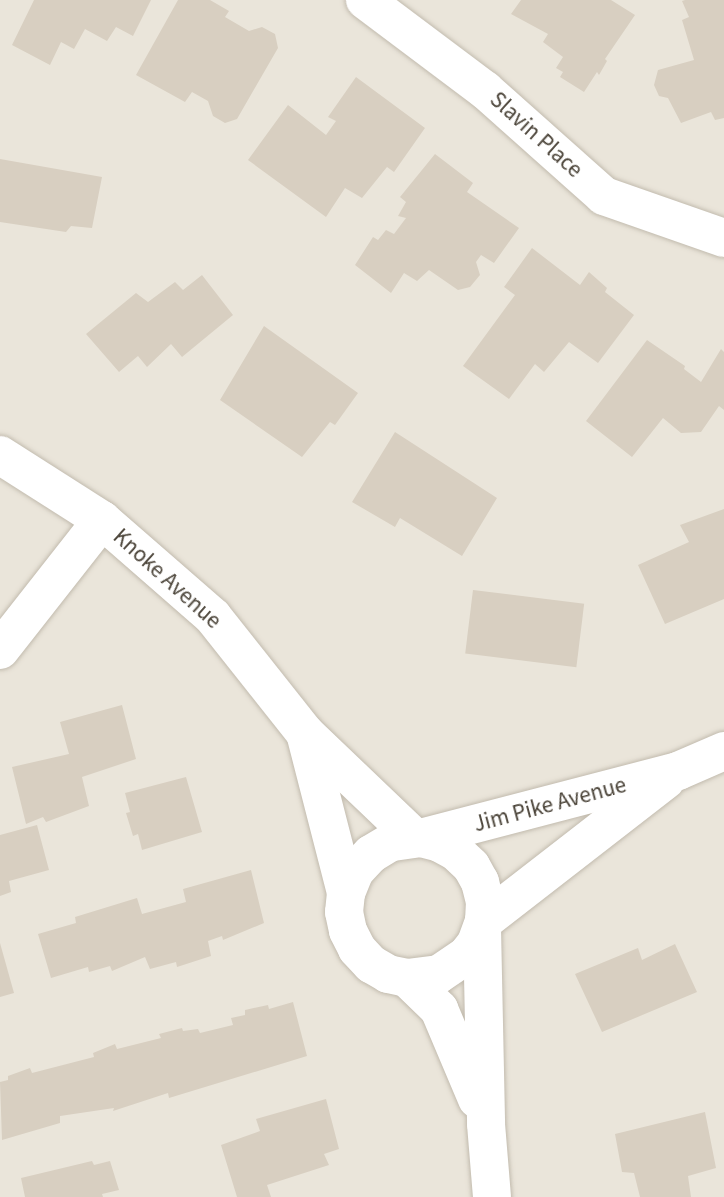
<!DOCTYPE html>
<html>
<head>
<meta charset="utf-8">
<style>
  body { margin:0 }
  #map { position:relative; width:724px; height:1197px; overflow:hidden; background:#f6f3ec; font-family:"Source Sans 3",sans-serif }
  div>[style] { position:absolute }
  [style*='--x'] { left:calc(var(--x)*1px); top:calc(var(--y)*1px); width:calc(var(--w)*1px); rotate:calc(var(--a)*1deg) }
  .residential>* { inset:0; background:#eae5da; transform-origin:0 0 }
  .building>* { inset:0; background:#d8cfc1; transform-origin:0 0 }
  .roads { filter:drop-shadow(0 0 2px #c2bbae) drop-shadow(0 0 2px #c2bbae) }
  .minor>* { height:38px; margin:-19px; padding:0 19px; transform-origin:19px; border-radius:19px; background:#fff }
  span { translate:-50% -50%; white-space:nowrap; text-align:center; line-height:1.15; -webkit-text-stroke:6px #fff; paint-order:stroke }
  .street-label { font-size:23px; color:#4b4439 }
</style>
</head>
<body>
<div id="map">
  <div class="residential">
    <div style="left:0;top:0;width:724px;height:1197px"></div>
  </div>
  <div class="building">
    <div style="clip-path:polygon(34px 0,151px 0,133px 36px,116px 27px,107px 41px,85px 29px,74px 49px,61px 42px,50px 65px,12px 45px)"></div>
    <div style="clip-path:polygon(178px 0,210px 0,229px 11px,225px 17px,249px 31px,262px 27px,275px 34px,278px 48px,237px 119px,225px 123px,213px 116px,208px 101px,192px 92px,185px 102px,136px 75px)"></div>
    <div style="clip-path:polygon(521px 0,611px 0,635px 15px,605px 59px,607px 61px,599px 75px,597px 72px,584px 92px,560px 77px,563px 72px,556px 68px,563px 57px,543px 42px,548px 34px,511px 14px)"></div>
    <div style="clip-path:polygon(685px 0,724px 0,724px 118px,715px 120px,711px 112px,681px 123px,668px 98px,659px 96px,654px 85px,658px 70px,694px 60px,682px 20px,689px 17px,682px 1px)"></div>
    <div style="clip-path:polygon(356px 77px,425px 128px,394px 172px,387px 167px,362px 198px,345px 188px,326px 217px,248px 160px,288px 105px,326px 135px,336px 121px,328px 117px)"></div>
    <div style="clip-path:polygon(435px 154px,473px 183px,467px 192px,519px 228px,494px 263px,481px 255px,476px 262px,480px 275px,470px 287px,458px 290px,429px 270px,417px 281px,404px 273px,391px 293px,355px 265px,373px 237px,378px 240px,386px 230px,394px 234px,406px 218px,398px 216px,406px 202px,400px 197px)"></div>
    <div style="clip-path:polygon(0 159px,102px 177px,92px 228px,71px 226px,66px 232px,0 222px)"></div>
    <div style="clip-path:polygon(532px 248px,580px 285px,589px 272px,607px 288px,605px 292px,634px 315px,598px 363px,569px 342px,544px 372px,535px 364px,509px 399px,463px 366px,515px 295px,504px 287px)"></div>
    <div style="clip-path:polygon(202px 275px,233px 315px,182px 357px,171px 344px,147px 367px,138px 356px,119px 372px,86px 334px,136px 293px,148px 302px,175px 282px,183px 290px)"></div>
    <div style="clip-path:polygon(264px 326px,358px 393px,335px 425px,330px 422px,302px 457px,220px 400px)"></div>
    <div style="clip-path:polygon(647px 340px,685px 366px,684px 369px,701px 382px,721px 349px,724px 352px,724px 410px,719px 406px,701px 432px,681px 433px,663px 418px,632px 457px,586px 421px)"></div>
    <div style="clip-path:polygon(395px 432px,497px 498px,462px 556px,400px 518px,395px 527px,352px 502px)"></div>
    <div style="clip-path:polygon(724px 509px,724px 599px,665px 624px,638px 565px,689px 542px,680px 525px)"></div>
    <div style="left:473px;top:590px;width:112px;height:64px;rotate:7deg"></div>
    <div style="clip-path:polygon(122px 705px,136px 759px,82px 777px,89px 806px,46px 822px,43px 817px,26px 824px,12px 767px,69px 754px,60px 722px)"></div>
    <div style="clip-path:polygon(186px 777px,202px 832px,142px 850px,138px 834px,133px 836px,126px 813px,130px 812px,125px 793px)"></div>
    <div style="clip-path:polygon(37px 825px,49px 870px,9px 881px,11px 892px,0 896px,0 835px)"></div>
    <div style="clip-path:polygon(251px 870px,264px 923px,223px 940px,222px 936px,208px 941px,211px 956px,177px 967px,176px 962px,150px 969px,145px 957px,112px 971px,110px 966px,89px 972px,88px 967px,51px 978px,38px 934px,76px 923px,75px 917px,137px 898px,142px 914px,186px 902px,183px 889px)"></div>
    <div style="clip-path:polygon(0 943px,14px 993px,0 997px)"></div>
    <div style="clip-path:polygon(675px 944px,697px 992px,602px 1032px,575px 974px,638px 948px,642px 960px)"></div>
    <div style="clip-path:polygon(293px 1002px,307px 1056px,169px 1098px,168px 1093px,113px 1111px,114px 1108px,60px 1116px,60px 1123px,2px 1140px,0 1082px,8px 1080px,8px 1076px,30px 1068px,32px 1073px,94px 1057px,93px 1053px,115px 1044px,117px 1049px,161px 1038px,159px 1034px,182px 1028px,183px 1031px,198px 1029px,200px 1033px,233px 1025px,231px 1018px,245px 1015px,245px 1010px,268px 1005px,269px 1009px)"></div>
    <div style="clip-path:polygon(326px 1099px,339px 1149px,324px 1154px,329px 1165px,267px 1185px,271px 1197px,237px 1197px,221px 1145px,260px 1131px,256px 1119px)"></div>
    <div style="clip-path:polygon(705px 1112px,716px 1168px,688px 1176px,691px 1197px,640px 1197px,634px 1173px,622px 1172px,615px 1134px)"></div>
    <div style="clip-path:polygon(92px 1161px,94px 1165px,110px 1161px,119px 1190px,102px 1194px,103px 1197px,25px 1197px,21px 1178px)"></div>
  </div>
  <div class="roads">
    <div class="minor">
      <div style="--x:365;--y:0;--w:150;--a:36.9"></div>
      <div style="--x:485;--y:90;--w:159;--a:41.7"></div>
      <div style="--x:604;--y:196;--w:127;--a:19.3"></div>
      <div style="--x:0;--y:455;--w:121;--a:32.5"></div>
      <div style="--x:102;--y:520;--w:147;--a:41.1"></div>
      <div style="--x:213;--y:617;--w:148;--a:51.6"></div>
      <div style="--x:305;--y:733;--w:152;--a:43.7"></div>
      <div style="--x:0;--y:650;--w:165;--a:-51.9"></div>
      <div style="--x:305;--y:733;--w:165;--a:75.6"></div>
      <div style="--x:346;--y:893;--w:19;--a:96"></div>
      <div style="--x:344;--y:912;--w:19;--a:78"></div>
      <div style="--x:348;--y:931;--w:20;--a:63"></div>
      <div style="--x:357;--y:949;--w:21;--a:47"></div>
      <div style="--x:371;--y:964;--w:20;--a:30"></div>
      <div style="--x:388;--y:974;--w:19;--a:12"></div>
      <div style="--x:407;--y:978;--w:32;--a:-7"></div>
      <div style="--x:439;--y:974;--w:32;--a:-34"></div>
      <div style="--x:466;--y:956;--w:16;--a:-52"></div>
      <div style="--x:476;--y:943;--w:23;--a:-70"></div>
      <div style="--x:484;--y:921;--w:19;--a:-87"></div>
      <div style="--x:485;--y:902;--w:21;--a:-104"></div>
      <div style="--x:480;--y:882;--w:18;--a:-119"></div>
      <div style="--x:471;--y:866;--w:21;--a:-137"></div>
      <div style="--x:456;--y:852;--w:18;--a:-151"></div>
      <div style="--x:440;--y:843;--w:20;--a:-165"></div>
      <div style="--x:421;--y:838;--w:30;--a:172"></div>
      <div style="--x:391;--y:842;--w:23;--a:149"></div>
      <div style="--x:371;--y:854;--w:23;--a:133"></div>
      <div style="--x:355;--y:871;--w:24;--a:112"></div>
      <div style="--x:421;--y:838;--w:266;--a:-14.6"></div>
      <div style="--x:678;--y:771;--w:50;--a:-23.5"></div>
      <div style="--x:484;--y:921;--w:230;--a:-37.8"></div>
      <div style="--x:482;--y:928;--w:196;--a:88.8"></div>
      <div style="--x:486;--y:1124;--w:73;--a:85.3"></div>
      <div style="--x:407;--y:978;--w:45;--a:44.1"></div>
      <div style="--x:439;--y:1009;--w:98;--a:67.1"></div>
    </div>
  </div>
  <div class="street-label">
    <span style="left:536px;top:135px;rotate:42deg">Slavin Place</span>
    <span style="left:167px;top:579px;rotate:42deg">Knoke Avenue</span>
    <span style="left:550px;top:805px;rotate:-15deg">Jim Pike Avenue</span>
  </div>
</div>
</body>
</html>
